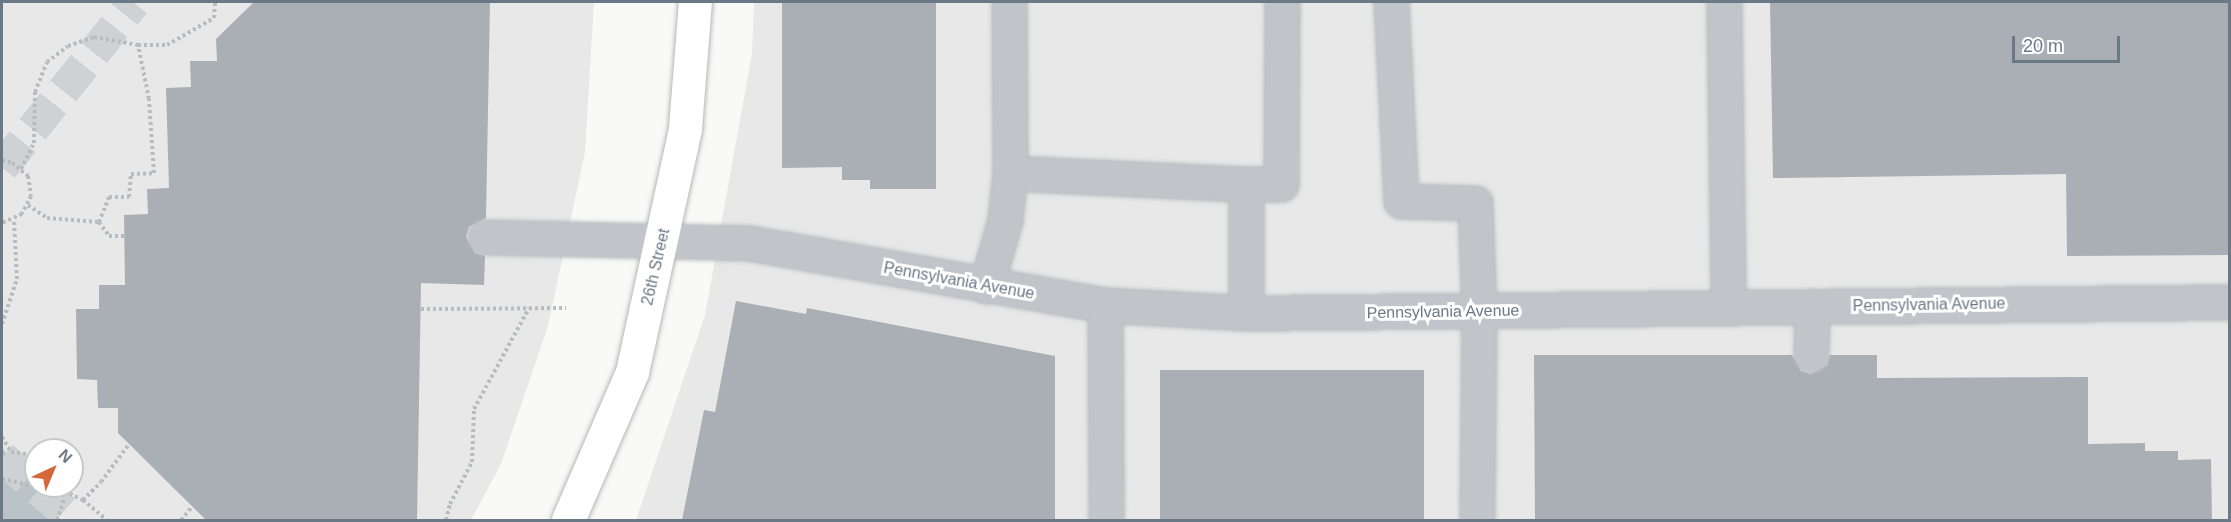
<!DOCTYPE html>
<html>
<head>
<meta charset="utf-8">
<style>
  body { margin:0 }
  #map { position:relative; width:2231px; height:522px; overflow:hidden; background:#f9f9f7; font-family:Arial,sans-serif }
  div>[style] { position:absolute }
  [style*='--x'] { left:calc(var(--x)*1px); top:calc(var(--y)*1px); width:calc(var(--w)*1px); rotate:calc(var(--a)*1deg) }
  .built>* { inset:0; background:#e7e8e7 }
  .water>* { inset:0; background:#bac4c8 }
  .building>* { inset:0; background:#a9afb5; transform-origin:0 0 }
  .minor-tunnel>* { height:33px; margin-top:-16.5px; transform-origin:0; background:repeating-linear-gradient(90deg,#ced2d5 0 33px,transparent 0 49px) }
  .path>* { height:4px; margin-top:-2px; transform-origin:0; background:repeating-linear-gradient(90deg,#b9bcbf 0 3px,transparent 0 6px) }
  .roads { filter:drop-shadow(0 0 2px #b4b8bc) drop-shadow(0 0 2px #b4b8bc) }
  .minor>* { height:33px; margin:-16.5px; padding:0 16.5px; transform-origin:16.5px; border-radius:16.5px; background:#c1c4c8 }
  .major>* { height:33px; margin:-16.5px; padding:0 16.5px; transform-origin:16.5px; border-radius:16.5px; background:#fff }
  .path-bridge>* { height:4px; margin-top:-2px; transform-origin:0; background:repeating-linear-gradient(90deg,#b9bcbf 0 3px,transparent 0 6px) }
  span { translate:-50% -50%; white-space:nowrap; text-align:center; line-height:1.15; -webkit-text-stroke:6px #fff; paint-order:stroke }
  .street-label { font-size:16px; color:#6b7885 }
  .frame { position:absolute; inset:0; border:3px solid #6b7885; pointer-events:none }
  .north { position:absolute; left:24px; top:438px; width:60px; height:60px; box-sizing:border-box; background:#fff; border:2px solid #c4c9ce; border-radius:50%; rotate:44deg; font-size:16px; font-weight:700; line-height:24px; text-align:center; color:#6b7885 }
  .north::after { content:''; display:block; margin:auto; width:21px; height:27px; background:#d5673b; clip-path:polygon(50% 0,100% 100%,50% 72%,0 100%) }
  .scale { position:absolute; left:2012px; top:36px; width:108px; height:27px; box-sizing:border-box; border:3px solid #6b7885; border-top:0; padding-left:8px; font-size:18px; line-height:21px; white-space:nowrap; color:#6b7885; -webkit-text-stroke:4px #fff; paint-order:stroke }
</style>
</head>
<body>
<div id="map">
  <div class="built">
    <div style="clip-path:polygon(evenodd,2px 2px,594px 2px,585px 152px,548px 326px,501px 464px,471px 520px,2px 520px,2px 2px,36px 450px,72px 450px,72px 486px,36px 486px,36px 450px)"></div>
    <div style="clip-path:polygon(754px 2px,2229px 2px,2229px 520px,636px 520px,705px 315px,752px 53px)"></div>
  </div>
  <div class="water">
    <div style="clip-path:polygon(2px 447px,8px 456px,20px 461px,36px 458px,36px 486px,58px 486px,52px 520px,2px 520px)"></div>
  </div>
  <div class="building">
    <div style="clip-path:polygon(254px 2px,490px 2px,486px 218px,469px 227px,466px 237px,475px 253px,485px 256px,484px 285px,421px 283px,417px 520px,206px 520px,118px 433px,118px 408px,98px 408px,97px 380px,77px 379px,76px 309px,99px 309px,99px 285px,125px 285px,124px 215px,148px 214px,147px 189px,169px 188px,166px 88px,191px 87px,190px 61px,217px 61px,216px 39px)"></div>
    <div style="clip-path:polygon(782px 2px,936px 2px,936px 189px,870px 189px,870px 180px,842px 180px,842px 167px,782px 168px)"></div>
    <div style="clip-path:polygon(1770px 2px,2229px 2px,2229px 255px,2067px 256px,2066px 174px,1773px 178px)"></div>
    <div style="clip-path:polygon(736px 301px,806px 314px,807px 308px,1055px 356px,1055px 520px,682px 520px,704px 410px,715px 412px)"></div>
    <div style="clip-path:polygon(1534px 355px,1792px 355px,1801px 371px,1811px 374px,1827px 365px,1830px 355px,1877px 355px,1877px 378px,2088px 377px,2088px 444px,2145px 443px,2145px 451px,2178px 451px,2178px 460px,2211px 459px,2212px 520px,1535px 520px)"></div>
    <div style="left:1424px;top:370px;width:150px;height:264px;rotate:90deg"></div>
  </div>
  <div class="minor-tunnel">
    <div style="--x:2;--y:167;--w:211;--a:-51.3"></div>
    <div style="--x:2;--y:457;--w:96;--a:40.8"></div>
  </div>
  <div class="path">
    <div style="--x:2;--y:160;--w:10;--a:17"></div>
    <div style="--x:12;--y:163;--w:21;--a:39"></div>
    <div style="--x:28;--y:176;--w:20;--a:81"></div>
    <div style="--x:31;--y:196;--w:20;--a:117"></div>
    <div style="--x:22;--y:214;--w:22;--a:156"></div>
    <div style="--x:21;--y:169;--w:29;--a:-63"></div>
    <div style="--x:34;--y:143;--w:51;--a:-88.9"></div>
    <div style="--x:35;--y:92;--w:32;--a:-68"></div>
    <div style="--x:47;--y:62;--w:26;--a:-37"></div>
    <div style="--x:68;--y:46;--w:28;--a:-19"></div>
    <div style="--x:94;--y:37;--w:45;--a:10.3"></div>
    <div style="--x:138;--y:45;--w:29;--a:0"></div>
    <div style="--x:167;--y:45;--w:54;--a:-29.9"></div>
    <div style="--x:214;--y:18;--w:16;--a:-86"></div>
    <div style="--x:28;--y:205;--w:23;--a:34"></div>
    <div style="--x:47;--y:218;--w:52;--a:4.4"></div>
    <div style="--x:99;--y:222;--w:17;--a:54"></div>
    <div style="--x:109;--y:236;--w:16;--a:0"></div>
    <div style="--x:99;--y:222;--w:27;--a:-68"></div>
    <div style="--x:109;--y:197;--w:20;--a:0"></div>
    <div style="--x:129;--y:197;--w:23;--a:-85"></div>
    <div style="--x:131;--y:174;--w:23;--a:-2"></div>
    <div style="--x:154;--y:173;--w:74;--a:-93.9"></div>
    <div style="--x:149;--y:99;--w:55;--a:-101.5"></div>
    <div style="--x:421;--y:309;--w:145;--a:-0.4"></div>
    <div style="--x:2;--y:324;--w:47;--a:-71.6"></div>
    <div style="--x:17;--y:279;--w:60;--a:-92.9"></div>
    <div style="--x:2;--y:437;--w:17;--a:59"></div>
    <div style="--x:11;--y:452;--w:25;--a:7"></div>
    <div style="--x:38;--y:486;--w:21;--a:5"></div>
    <div style="--x:59;--y:488;--w:27;--a:27"></div>
    <div style="--x:83;--y:500;--w:31;--a:40"></div>
    <div style="--x:83;--y:500;--w:25;--a:-45"></div>
    <div style="--x:101;--y:482;--w:47;--a:-53.6"></div>
    <div style="--x:57;--y:520;--w:18;--a:-71"></div>
    <div style="--x:63;--y:503;--w:17;--a:-93"></div>
    <div style="--x:181;--y:520;--w:17;--a:-50"></div>
    <div style="--x:446;--y:520;--w:16;--a:-76"></div>
    <div style="--x:450;--y:504;--w:47;--a:-62.4"></div>
    <div style="--x:472;--y:462;--w:53;--a:-87.8"></div>
    <div style="--x:474;--y:409;--w:115;--a:-61.4"></div>
  </div>
  <div class="roads">
    <div class="minor">
      <div style="--x:1391;--y:2;--w:199;--a:87.1"></div>
      <div style="--x:1401;--y:201;--w:74;--a:1.5"></div>
      <div style="--x:1475;--y:203;--w:110;--a:87.9"></div>
      <div style="--x:1479;--y:313;--w:207;--a:90.6"></div>
      <div style="--x:1724;--y:2;--w:304;--a:89.2"></div>
      <div style="--x:1010;--y:173;--w:236;--a:2.7"></div>
      <div style="--x:485;--y:237;--w:264;--a:1.3"></div>
      <div style="--x:749;--y:243;--w:361;--a:9.9"></div>
      <div style="--x:1105;--y:305;--w:141;--a:3.2"></div>
      <div style="--x:1246;--y:313;--w:984;--a:-0.64"></div>
      <div style="--x:986;--y:286;--w:69;--a:-73.9"></div>
      <div style="--x:1005;--y:220;--w:47;--a:-83.9"></div>
      <div style="--x:1010;--y:173;--w:171;--a:-90.3"></div>
      <div style="--x:1105;--y:305;--w:215;--a:89.7"></div>
      <div style="--x:1246;--y:313;--w:129;--a:-90"></div>
      <div style="--x:1246;--y:184;--w:35;--a:0"></div>
      <div style="--x:1281;--y:184;--w:182;--a:-89.7"></div>
      <div style="--x:1811;--y:355;--w:49;--a:-88.8"></div>
    </div>
    <div class="major">
      <div style="--x:568;--y:520;--w:161;--a:-66.6"></div>
      <div style="--x:632;--y:372;--w:250;--a:-77.7"></div>
      <div style="--x:685;--y:128;--w:126;--a:-85.5"></div>
    </div>
  </div>
  <div class="path-bridge">
    <div style="--x:2;--y:479;--w:35;--a:12"></div>
  </div>
  <div class="street-label">
    <span style="left:656px;top:267px;rotate:-77deg">26th Street</span>
    <span style="left:959px;top:281px;rotate:10deg">Pennsylvania Avenue</span>
    <span style="left:1929px;top:305px;rotate:-1deg">Pennsylvania Avenue</span>
    <span style="left:1443px;top:312px;rotate:-1deg">Pennsylvania Avenue</span>
  </div>
  <div class="frame"></div>
  <div class="north">N</div>
  <div class="scale">20 m</div>
</div>
</body>
</html>
